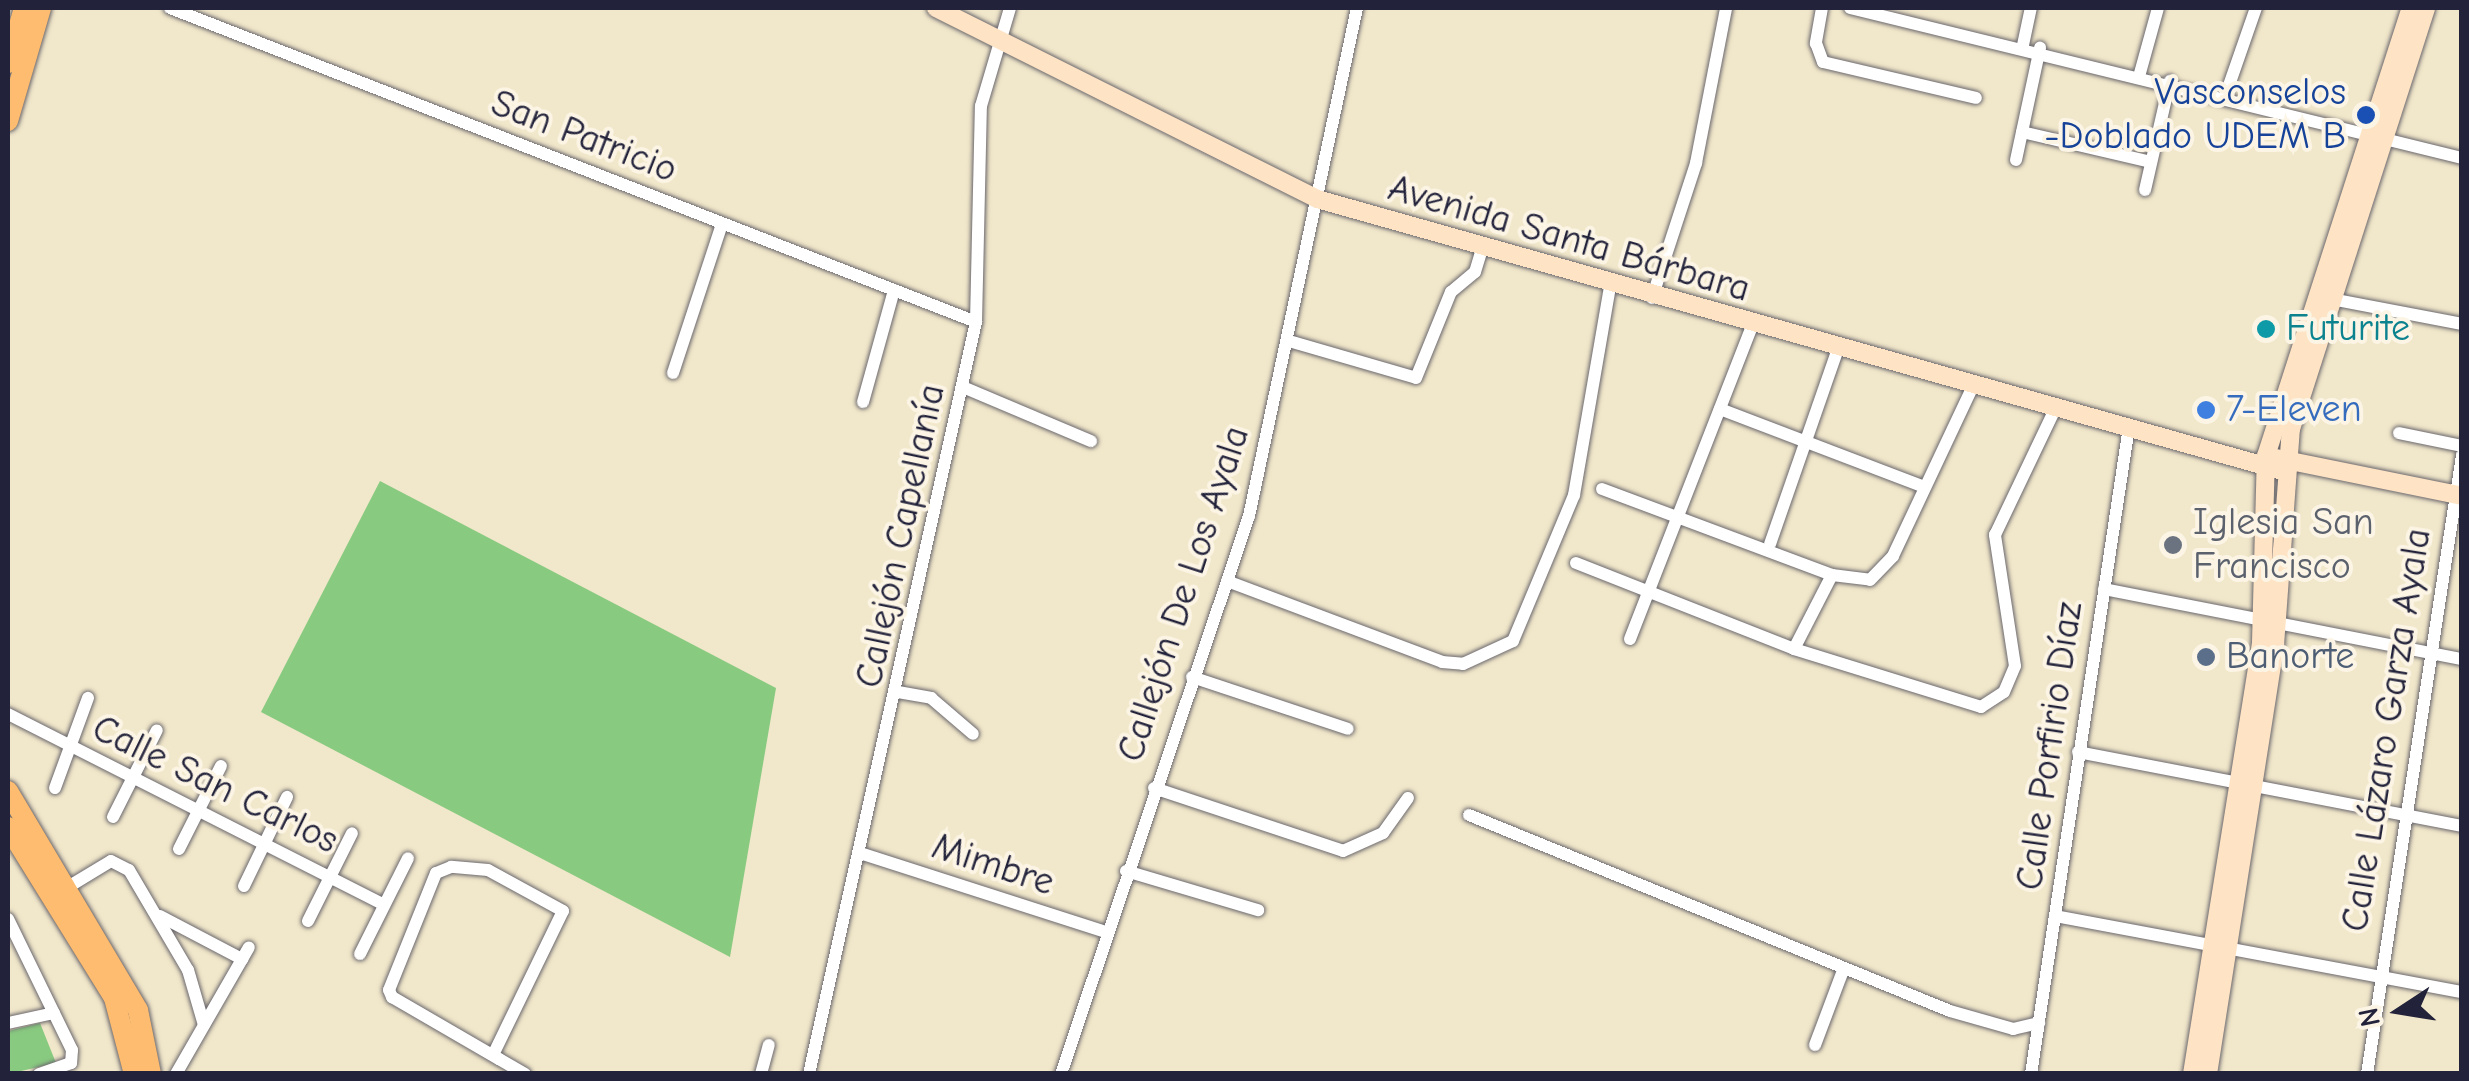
<!DOCTYPE html>
<html>
<head>
<meta charset="utf-8">
<style>
  body { margin:0 }
  #map { position:relative; width:2469px; height:1081px; overflow:hidden; background:#f1e7ca; font-family:"Comic Neue",sans-serif }
  div>[style] { position:absolute }
  [style*='--x'] { left:calc(var(--x)*1px); top:calc(var(--y)*1px); width:calc(var(--w)*1px); rotate:calc(var(--a)*1deg) }
  .green>* { inset:0; background:#89ca81 }
  .roads { filter:drop-shadow(0 0 2px #6a676d) drop-shadow(0 0 2px #6a676d) }
  .street>* { height:12px; margin:-6px; padding:0 6px; transform-origin:6px; border-radius:6px; background:#fff }
  .secondary>* { height:18px; margin:-9px; padding:0 9px; transform-origin:9px; border-radius:9px; background:#fee4c5 }
  .primary>* { height:20px; margin:-10px; padding:0 10px; transform-origin:10px; border-radius:10px; background:#fdbc6f }
  .dots>* { width:28px; height:28px; translate:-50% -50%; box-sizing:border-box; border:5px solid #fcf5e5; border-radius:50% }
  span { translate:-50% -50%; white-space:nowrap; text-align:center; line-height:1.15; -webkit-text-stroke:8px #fcf5e5; paint-order:stroke }
  .transit-label { font-size:38px; color:#164399 }
  .right { translate:-100% -50%; text-align:right }
  .street-label { font-size:38px; color:#22223b }
  .culture-label { font-size:38px; color:#0d838f }
  .left { translate:0 -50%; text-align:left }
  .shop-label { font-size:38px; color:#366cbe }
  .worship-label { font-size:38px; color:#5b616d }
  .service-label { font-size:38px; color:#4e5e75 }
  .frame { position:absolute; inset:0; border:10px solid #22223b; pointer-events:none }
  .north { position:absolute; left:2349px; top:961px; width:100px; height:100px; -webkit-text-stroke:8px #fcf5e5; paint-order:stroke; rotate:258deg; font-size:28px; font-weight:700; line-height:40px; text-align:center; color:#22223b }
  .north::after { content:''; display:block; margin:auto; width:35px; height:45px; background:#22223b; clip-path:polygon(50% 0,100% 100%,50% 72%,0 100%) }
</style>
</head>
<body>
<div id="map">
  <div class="green">
    <div style="clip-path:polygon(380px 481px,776px 688px,730px 957px,261px 712px)"></div>
    <div style="clip-path:polygon(40px 1023px,56px 1063px,8px 1074px,8px 1031px)"></div>
  </div>
  <div class="roads">
    <div class="street">
      <div style="--x:170;--y:8;--w:865;--a:21.28"></div>
      <div style="--x:1822;--y:8;--w:36;--a:100"></div>
      <div style="--x:1816;--y:43;--w:20;--a:70"></div>
      <div style="--x:1823;--y:62;--w:157;--a:13.2"></div>
      <div style="--x:1850;--y:8;--w:630;--a:13.77"></div>
      <div style="--x:2023;--y:45;--w:38;--a:-78"></div>
      <div style="--x:2140;--y:73;--w:67;--a:-74.5"></div>
      <div style="--x:2226;--y:94;--w:91;--a:-70.8"></div>
      <div style="--x:2022;--y:132;--w:132;--a:13.1"></div>
      <div style="--x:2016;--y:160;--w:115;--a:-77.9"></div>
      <div style="--x:2145;--y:190;--w:112;--a:-77.1"></div>
      <div style="--x:1652;--y:298;--w:142;--a:-71.9"></div>
      <div style="--x:1696;--y:163;--w:158;--a:-79"></div>
      <div style="--x:2326;--y:298;--w:138;--a:10.8"></div>
      <div style="--x:1289;--y:341;--w:132;--a:16.2"></div>
      <div style="--x:1416;--y:378;--w:93;--a:-67.9"></div>
      <div style="--x:1451;--y:292;--w:31;--a:-40"></div>
      <div style="--x:1475;--y:272;--w:24;--a:-73"></div>
      <div style="--x:673;--y:373;--w:157;--a:-71.8"></div>
      <div style="--x:963;--y:387;--w:139;--a:22.9"></div>
      <div style="--x:863;--y:402;--w:116;--a:-74.5"></div>
      <div style="--x:1720;--y:409;--w:216;--a:20.9"></div>
      <div style="--x:2399;--y:433;--w:64;--a:11.7"></div>
      <div style="--x:1602;--y:489;--w:246;--a:20.5"></div>
      <div style="--x:1832;--y:575;--w:38;--a:7"></div>
      <div style="--x:1870;--y:580;--w:33;--a:-46"></div>
      <div style="--x:1893;--y:556;--w:188;--a:-64.8"></div>
      <div style="--x:1770;--y:544;--w:207;--a:-70.8"></div>
      <div style="--x:1576;--y:563;--w:234;--a:21.5"></div>
      <div style="--x:1794;--y:649;--w:196;--a:17.2"></div>
      <div style="--x:1981;--y:707;--w:27;--a:-33"></div>
      <div style="--x:2004;--y:692;--w:28;--a:-67"></div>
      <div style="--x:2015;--y:666;--w:133;--a:-98.7"></div>
      <div style="--x:1995;--y:535;--w:140;--a:-64.5"></div>
      <div style="--x:1227;--y:581;--w:230;--a:20.6"></div>
      <div style="--x:1442;--y:662;--w:21;--a:5"></div>
      <div style="--x:1463;--y:664;--w:55;--a:-24.7"></div>
      <div style="--x:1513;--y:641;--w:158;--a:-67.3"></div>
      <div style="--x:1574;--y:495;--w:211;--a:-80.2"></div>
      <div style="--x:2104;--y:589;--w:365;--a:11.1"></div>
      <div style="--x:1630;--y:639;--w:336;--a:-68.7"></div>
      <div style="--x:1794;--y:649;--w:83;--a:-62.8"></div>
      <div style="--x:1192;--y:677;--w:164;--a:18.4"></div>
      <div style="--x:898;--y:692;--w:34;--a:10"></div>
      <div style="--x:931;--y:698;--w:55;--a:40.6"></div>
      <div style="--x:8;--y:714;--w:420;--a:26.9"></div>
      <div style="--x:2078;--y:752;--w:391;--a:10.9"></div>
      <div style="--x:55;--y:788;--w:96;--a:-69.9"></div>
      <div style="--x:1154;--y:788;--w:199;--a:18.4"></div>
      <div style="--x:1343;--y:851;--w:44;--a:-24.2"></div>
      <div style="--x:1383;--y:833;--w:43;--a:-54.5"></div>
      <div style="--x:1469;--y:815;--w:519;--a:22.17"></div>
      <div style="--x:1950;--y:1011;--w:66;--a:15.9"></div>
      <div style="--x:2013;--y:1029;--w:27;--a:-13"></div>
      <div style="--x:113;--y:817;--w:97;--a:-63.2"></div>
      <div style="--x:179;--y:849;--w:93;--a:-63.2"></div>
      <div style="--x:863;--y:854;--w:255;--a:17.8"></div>
      <div style="--x:1126;--y:871;--w:138;--a:16.5"></div>
      <div style="--x:244;--y:886;--w:99;--a:-64.2"></div>
      <div style="--x:68;--y:887;--w:50;--a:-31.2"></div>
      <div style="--x:111;--y:861;--w:20;--a:27"></div>
      <div style="--x:129;--y:870;--w:116;--a:59.5"></div>
      <div style="--x:188;--y:970;--w:57;--a:73.8"></div>
      <div style="--x:160;--y:916;--w:93;--a:27.7"></div>
      <div style="--x:2055;--y:916;--w:414;--a:10.6"></div>
      <div style="--x:8;--y:919;--w:146;--a:64"></div>
      <div style="--x:72;--y:1050;--w:13;--a:94"></div>
      <div style="--x:71;--y:1063;--w:34;--a:161"></div>
      <div style="--x:308;--y:921;--w:98;--a:-63.4"></div>
      <div style="--x:360;--y:954;--w:107;--a:-63.4"></div>
      <div style="--x:8;--y:1023;--w:47;--a:-12.3"></div>
      <div style="--x:1815;--y:1045;--w:82;--a:-69.4"></div>
      <div style="--x:493;--y:1055;--w:160;--a:-64.1"></div>
      <div style="--x:563;--y:911;--w:85;--a:-151.3"></div>
      <div style="--x:488;--y:870;--w:37;--a:-175"></div>
      <div style="--x:451;--y:867;--w:16;--a:158"></div>
      <div style="--x:436;--y:873;--w:126;--a:111.9"></div>
      <div style="--x:389;--y:990;--w:8;--a:67"></div>
      <div style="--x:392;--y:997;--w:124;--a:30.1"></div>
      <div style="--x:499;--y:1059;--w:30;--a:30"></div>
      <div style="--x:176;--y:1074;--w:146;--a:-60.1"></div>
      <div style="--x:761;--y:1074;--w:30;--a:-75"></div>
      <div style="--x:809;--y:1074;--w:770;--a:-77.48"></div>
      <div style="--x:976;--y:322;--w:216;--a:-88.7"></div>
      <div style="--x:981;--y:106;--w:102;--a:-73.5"></div>
      <div style="--x:1061;--y:1074;--w:589;--a:-71.38"></div>
      <div style="--x:1249;--y:516;--w:519;--a:-78"></div>
      <div style="--x:2031;--y:1074;--w:654;--a:-81.39"></div>
      <div style="--x:2367;--y:1074;--w:626;--a:-81.27"></div>
    </div>
    <div class="secondary">
      <div style="--x:936;--y:8;--w:426;--a:26.6"></div>
      <div style="--x:1317;--y:199;--w:1004;--a:15.73"></div>
      <div style="--x:2276;--y:458;--w:190;--a:11.5"></div>
      <div style="--x:2192;--y:1074;--w:436;--a:-80.9"></div>
      <div style="--x:2261;--y:643;--w:187;--a:-88.5"></div>
      <div style="--x:2266;--y:456;--w:471;--a:-72.1"></div>
      <div style="--x:2208;--y:1074;--w:434;--a:-81.1"></div>
      <div style="--x:2275;--y:645;--w:217;--a:-85.8"></div>
      <div style="--x:2291;--y:429;--w:442;--a:-72.2"></div>
    </div>
    <div class="primary">
      <div style="--x:8;--y:63;--w:57;--a:-73.8"></div>
      <div style="--x:8;--y:121;--w:118;--a:-73.7"></div>
      <div style="--x:8;--y:791;--w:255;--a:59.3"></div>
      <div style="--x:138;--y:1010;--w:65;--a:78.5"></div>
      <div style="--x:8;--y:827;--w:201;--a:58.2"></div>
      <div style="--x:114;--y:998;--w:79;--a:75.3"></div>
    </div>
  </div>
  <div class="dots">
    <div style="left:2366px;top:115px;background:#1a4fb4"></div>
    <div style="left:2266px;top:329px;background:#0f9aa8"></div>
    <div style="left:2206px;top:410px;background:#3f7fe0"></div>
    <div style="left:2173px;top:545px;background:#6b7280"></div>
    <div style="left:2206px;top:657px;background:#5c6f8a"></div>
  </div>
  <div class="transit-label">
    <span class="right" style="left:2346px;top:115px">Vasconselos<br>-Doblado UDEM B</span>
  </div>
  <div class="street-label">
    <span style="left:584px;top:137px;rotate:21deg">San Patricio</span>
    <span style="left:1569px;top:239px;rotate:16deg">Avenida Santa Bárbara</span>
    <span style="left:901px;top:536px;rotate:-78deg">Callejón Capellanía</span>
    <span style="left:1184px;top:594px;rotate:-72deg">Callejón De Los Ayala</span>
    <span style="left:2387px;top:730px;rotate:-81deg">Calle Lázaro Garza Ayala</span>
    <span style="left:2050px;top:746px;rotate:-82deg">Calle Porfirio Díaz</span>
    <span style="left:215px;top:785px;rotate:26deg">Calle San Carlos</span>
    <span style="left:993px;top:865px;rotate:18deg">Mimbre</span>
  </div>
  <div class="culture-label">
    <span class="left" style="left:2286px;top:329px">Futurite</span>
  </div>
  <div class="shop-label">
    <span class="left" style="left:2226px;top:410px">7-Eleven</span>
  </div>
  <div class="worship-label">
    <span class="left" style="left:2193px;top:545px">Iglesia San<br>Francisco</span>
  </div>
  <div class="service-label">
    <span class="left" style="left:2226px;top:657px">Banorte</span>
  </div>
  <div class="frame"></div>
  <div class="north">N</div>
</div>
</body>
</html>
